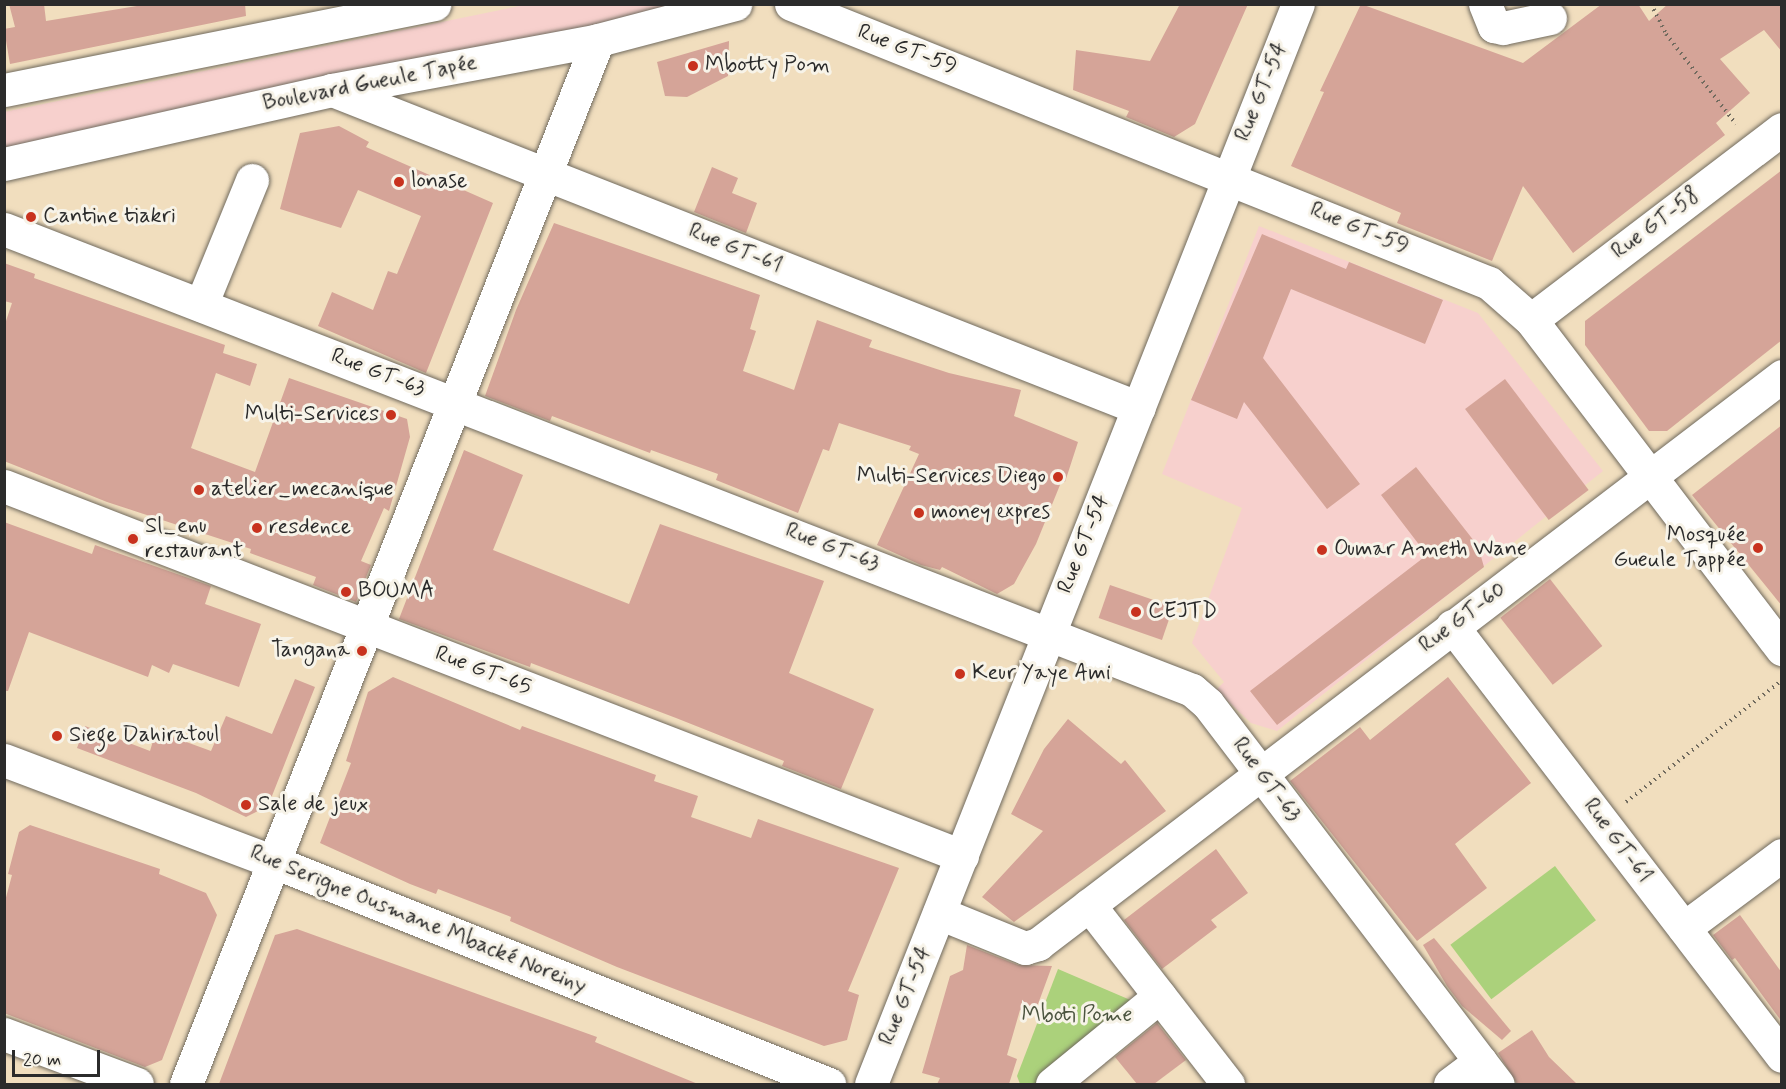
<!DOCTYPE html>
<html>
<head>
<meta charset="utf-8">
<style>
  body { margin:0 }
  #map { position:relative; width:1786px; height:1089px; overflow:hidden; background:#f1debe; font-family:Mynerve,sans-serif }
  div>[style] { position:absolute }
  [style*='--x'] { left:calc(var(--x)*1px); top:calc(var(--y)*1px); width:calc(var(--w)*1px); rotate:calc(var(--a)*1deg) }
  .built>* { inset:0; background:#f7d0cd }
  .green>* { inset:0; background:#abd17b; transform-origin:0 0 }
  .building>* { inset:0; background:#d5a498; transform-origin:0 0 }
  .path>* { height:4px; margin-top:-2px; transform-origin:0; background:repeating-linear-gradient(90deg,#706a5e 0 1.5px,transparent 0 6px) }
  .roads { filter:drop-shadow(0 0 2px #706a5e) drop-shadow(0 0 2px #706a5e) }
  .minor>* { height:33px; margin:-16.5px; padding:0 16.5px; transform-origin:16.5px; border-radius:16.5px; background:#fff }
  .dots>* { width:16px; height:16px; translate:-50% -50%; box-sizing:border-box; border:3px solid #f7f3e8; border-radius:50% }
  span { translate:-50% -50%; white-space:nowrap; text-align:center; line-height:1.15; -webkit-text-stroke:6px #f7f3e8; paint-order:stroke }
  .street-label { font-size:22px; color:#2b2b2b }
  .poi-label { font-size:22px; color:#2b2b2b }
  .left { translate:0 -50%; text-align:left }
  .right { translate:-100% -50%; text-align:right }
  .park-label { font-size:22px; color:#4b543f }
  .frame { position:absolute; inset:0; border:6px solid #2b2b2b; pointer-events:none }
  .scale { position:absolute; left:12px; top:1050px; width:88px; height:27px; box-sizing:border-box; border:3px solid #2b2b2b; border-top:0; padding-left:8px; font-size:18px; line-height:21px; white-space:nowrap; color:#2b2b2b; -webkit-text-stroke:4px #f7f3e8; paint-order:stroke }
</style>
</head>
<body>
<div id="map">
  <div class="built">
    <div style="clip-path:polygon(524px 5px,739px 5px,5px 165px,4px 112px)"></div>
    <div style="clip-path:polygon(1259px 226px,1478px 313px,1603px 471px,1277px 731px,1251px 723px,1216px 690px,1224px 682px,1192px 643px,1242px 508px,1162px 474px)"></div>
  </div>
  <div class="green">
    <div style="left:1555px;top:866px;width:68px;height:131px;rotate:53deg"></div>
    <div style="clip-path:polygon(1058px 969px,1142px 1005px,1047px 1084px,1020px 1084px,1017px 1076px)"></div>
  </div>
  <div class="building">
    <div style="clip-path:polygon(9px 4px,44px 4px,46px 21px,149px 4px,245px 4px,246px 16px,10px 64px,4px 29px,15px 27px)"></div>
    <div style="clip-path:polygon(1180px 4px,1248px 4px,1195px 124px,1174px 137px,1126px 117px,1129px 111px,1073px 90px,1076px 50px,1150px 61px)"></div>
    <div style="clip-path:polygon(1361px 4px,1523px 63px,1602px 4px,1638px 4px,1649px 21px,1668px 4px,1782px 4px,1782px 52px,1764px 30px,1720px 59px,1750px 93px,1716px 123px,1725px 135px,1573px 253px,1523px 186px,1492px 261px,1397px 223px,1401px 213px,1291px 166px,1324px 92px,1320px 91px)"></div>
    <div style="clip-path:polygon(729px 41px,728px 76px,687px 97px,665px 96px,657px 62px)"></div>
    <div style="clip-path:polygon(339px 126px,369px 142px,366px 147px,493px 203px,426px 373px,318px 326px,332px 292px,373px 310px,388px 271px,397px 274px,421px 216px,358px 190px,341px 228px,280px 209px,300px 133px)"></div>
    <div style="clip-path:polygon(712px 167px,738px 178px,732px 193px,757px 203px,746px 233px,694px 212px)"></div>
    <div style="clip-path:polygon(1782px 170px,1782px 340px,1667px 431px,1649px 431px,1585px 345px,1585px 321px)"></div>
    <div style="clip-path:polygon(554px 223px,760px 295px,750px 329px,756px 331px,743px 371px,794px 390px,817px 320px,872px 340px,869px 347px,949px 373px,1021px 390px,1014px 416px,1078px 442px,1065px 482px,1062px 480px,1036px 544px,1014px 584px,997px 594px,942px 567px,940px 570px,921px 565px,877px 545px,919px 454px,909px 450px,911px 446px,839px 423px,829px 451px,823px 449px,798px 513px,716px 480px,718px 474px,651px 450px,650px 453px,552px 416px,550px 421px,485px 396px,516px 310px)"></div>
    <div style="clip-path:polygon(1262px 234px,1346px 269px,1349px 262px,1443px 300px,1425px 344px,1291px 289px,1263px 358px,1360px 484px,1327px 509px,1244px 402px,1237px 419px,1191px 400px)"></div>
    <div style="clip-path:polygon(4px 263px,35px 274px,34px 278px,225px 345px,223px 353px,257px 364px,250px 386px,216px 373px,191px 448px,255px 472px,289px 378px,407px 419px,410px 437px,389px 511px,384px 508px,361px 561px,371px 565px,356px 602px,313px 585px,316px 577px,250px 553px,251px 549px,107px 502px,4px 461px,4px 327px,12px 303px,4px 301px)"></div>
    <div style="left:1505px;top:379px;width:139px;height:50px;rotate:53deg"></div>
    <div style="clip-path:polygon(1782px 425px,1782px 606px,1692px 495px)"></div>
    <div style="clip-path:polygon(464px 450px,523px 475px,493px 550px,629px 604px,660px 524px,824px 581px,789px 673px,874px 709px,841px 789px,782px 766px,784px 761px,676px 718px,531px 663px,530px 667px,399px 619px)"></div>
    <div style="clip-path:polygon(1416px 467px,1478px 546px,1484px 567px,1277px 725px,1250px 691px,1427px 555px,1381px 495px)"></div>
    <div style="clip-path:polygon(4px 522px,92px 554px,95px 545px,211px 586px,205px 604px,261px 624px,239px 687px,173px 664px,169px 673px,152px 665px,148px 677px,29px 632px,8px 691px,4px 691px)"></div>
    <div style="left:1550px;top:579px;width:85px;height:63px;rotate:52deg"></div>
    <div style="left:1110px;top:585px;width:67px;height:35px;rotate:19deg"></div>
    <div style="clip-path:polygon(393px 677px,520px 730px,522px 726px,656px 775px,654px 781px,698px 796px,691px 817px,751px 838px,758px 819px,899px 868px,848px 991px,859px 995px,847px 1040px,824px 1046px,617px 967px,510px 921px,511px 917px,438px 889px,436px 894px,410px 884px,320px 843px,351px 763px,346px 761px,368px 692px)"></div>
    <div style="clip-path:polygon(1448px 677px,1531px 783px,1455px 844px,1487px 888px,1417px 941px,1290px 781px,1360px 727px,1370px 740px)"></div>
    <div style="clip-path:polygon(295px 679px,315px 687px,268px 806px,246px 817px,196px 793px,77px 748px,85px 726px,150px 751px,156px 731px,211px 751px,226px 716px,272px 734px)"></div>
    <div style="clip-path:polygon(1068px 719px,1121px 764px,1125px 760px,1166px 811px,1014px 922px,982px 897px,1043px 831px,1011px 814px,1044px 749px)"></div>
    <div style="clip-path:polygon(30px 825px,160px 869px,159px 874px,206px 893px,217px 915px,162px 1060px,145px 1067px,4px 1013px,4px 905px,12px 875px,8px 874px,19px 832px)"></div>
    <div style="clip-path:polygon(1216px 849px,1248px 893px,1211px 920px,1217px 927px,1162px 969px,1124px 920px)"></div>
    <div style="clip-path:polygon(1740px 915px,1782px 973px,1782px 1022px,1735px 958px,1732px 960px,1713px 935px)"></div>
    <div style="clip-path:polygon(297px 929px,597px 1037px,595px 1042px,698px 1084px,219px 1084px,275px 935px)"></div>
    <div style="clip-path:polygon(1434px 938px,1511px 1031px,1502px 1040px,1462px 1006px,1447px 986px,1423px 945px)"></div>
    <div style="clip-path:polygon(967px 945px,1018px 965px,1052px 966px,1034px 1015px,1020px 1010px,1007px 1055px,1017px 1059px,1009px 1084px,937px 1084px,940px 1078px,922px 1073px,950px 976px,963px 970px)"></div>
    <div style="clip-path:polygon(1157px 1023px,1186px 1060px,1154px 1084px,1137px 1084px,1115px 1057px)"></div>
    <div style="clip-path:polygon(1532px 1030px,1549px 1057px,1577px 1084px,1517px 1084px,1498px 1053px)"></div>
  </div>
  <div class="path">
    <div style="--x:1651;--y:4;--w:34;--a:63"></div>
    <div style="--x:1666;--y:34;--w:114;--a:52.1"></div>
    <div style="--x:1626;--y:802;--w:197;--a:-38"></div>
  </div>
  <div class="roads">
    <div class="minor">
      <div style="--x:791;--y:4;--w:752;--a:21.79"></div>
      <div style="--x:1489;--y:283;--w:56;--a:41.4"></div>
      <div style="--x:1531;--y:320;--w:414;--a:52.7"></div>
      <div style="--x:1485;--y:4;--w:24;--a:68"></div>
      <div style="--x:1494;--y:26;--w:9;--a:13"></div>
      <div style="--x:1503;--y:28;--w:48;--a:-12"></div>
      <div style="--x:4;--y:90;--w:439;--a:-11.3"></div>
      <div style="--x:332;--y:90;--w:867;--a:21.51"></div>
      <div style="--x:4;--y:164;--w:336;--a:-12.7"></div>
      <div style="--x:332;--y:90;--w:271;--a:-10.6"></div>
      <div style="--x:598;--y:40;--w:142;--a:-14.7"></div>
      <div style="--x:4;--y:229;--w:1274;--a:21.21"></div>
      <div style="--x:1192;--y:690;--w:21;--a:41"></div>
      <div style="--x:1208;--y:704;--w:478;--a:52.7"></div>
      <div style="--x:201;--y:305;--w:135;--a:-67.8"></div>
      <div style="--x:1531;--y:320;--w:315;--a:-37.3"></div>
      <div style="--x:4;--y:486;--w:1027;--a:21.12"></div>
      <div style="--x:1452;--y:626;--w:542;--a:52.5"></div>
      <div style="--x:4;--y:760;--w:289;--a:20.7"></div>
      <div style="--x:274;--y:862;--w:598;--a:21.8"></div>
      <div style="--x:1089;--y:905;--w:227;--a:52.2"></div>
      <div style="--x:939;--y:913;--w:93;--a:22.1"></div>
      <div style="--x:1025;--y:948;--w:14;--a:-17"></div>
      <div style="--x:1038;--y:944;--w:936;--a:-37.36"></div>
      <div style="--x:1684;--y:928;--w:122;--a:-36.7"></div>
      <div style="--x:4;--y:1034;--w:142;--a:20.6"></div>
      <div style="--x:186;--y:1084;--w:1122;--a:-68.46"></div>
      <div style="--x:871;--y:1084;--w:1161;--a:-68.43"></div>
      <div style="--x:1052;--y:1084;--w:139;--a:-39.2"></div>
      <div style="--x:1450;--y:1084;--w:38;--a:-37"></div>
    </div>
  </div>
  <div class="dots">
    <div style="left:693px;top:66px;background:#c8321e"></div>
    <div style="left:399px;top:182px;background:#c8321e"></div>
    <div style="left:31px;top:217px;background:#c8321e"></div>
    <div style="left:391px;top:415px;background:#c8321e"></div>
    <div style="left:1058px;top:477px;background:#c8321e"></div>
    <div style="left:199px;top:490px;background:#c8321e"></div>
    <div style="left:919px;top:513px;background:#c8321e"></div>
    <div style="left:257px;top:528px;background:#c8321e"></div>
    <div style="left:133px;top:539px;background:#c8321e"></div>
    <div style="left:1758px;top:548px;background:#c8321e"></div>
    <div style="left:1322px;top:550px;background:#c8321e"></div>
    <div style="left:346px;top:592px;background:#c8321e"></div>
    <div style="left:1136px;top:612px;background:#c8321e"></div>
    <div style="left:362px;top:651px;background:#c8321e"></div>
    <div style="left:960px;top:674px;background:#c8321e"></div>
    <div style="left:57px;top:736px;background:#c8321e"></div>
    <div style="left:246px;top:805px;background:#c8321e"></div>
  </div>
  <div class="street-label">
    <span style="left:907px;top:50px;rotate:21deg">Rue GT-59</span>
    <span style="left:370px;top:84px;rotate:-11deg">Boulevard Gueule Tapée</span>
    <span style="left:1262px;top:92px;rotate:-68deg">Rue GT-54</span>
    <span style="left:1656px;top:224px;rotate:-37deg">Rue GT-58</span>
    <span style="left:1359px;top:229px;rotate:22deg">Rue GT-59</span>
    <span style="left:735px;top:249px;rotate:22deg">Rue GT-61</span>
    <span style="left:378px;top:373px;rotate:21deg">Rue GT-63</span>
    <span style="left:1084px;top:544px;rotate:-68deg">Rue GT-54</span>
    <span style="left:832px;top:548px;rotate:21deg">Rue GT-63</span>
    <span style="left:1463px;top:618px;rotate:-37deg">Rue GT-60</span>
    <span style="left:483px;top:671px;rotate:21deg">Rue GT-65</span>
    <span style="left:1266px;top:780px;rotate:53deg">Rue GT-63</span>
    <span style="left:1617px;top:841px;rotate:53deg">Rue GT-61</span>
    <span style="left:418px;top:920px;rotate:22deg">Rue Serigne Ousmane Mbacké Noreiny</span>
    <span style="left:906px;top:996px;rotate:-68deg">Rue GT-54</span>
  </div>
  <div class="poi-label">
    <span class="left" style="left:705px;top:66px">Mbotty Pom</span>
    <span class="left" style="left:411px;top:182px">lonase</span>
    <span class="left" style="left:43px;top:217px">Cantine tiakri</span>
    <span class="right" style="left:379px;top:415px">Multi-Services</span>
    <span class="right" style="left:1046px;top:477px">Multi-Services Diego</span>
    <span class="left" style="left:211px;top:490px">atelier_mecanique</span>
    <span class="left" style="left:931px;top:513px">money expres</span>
    <span class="left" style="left:145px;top:539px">Sl_enu<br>restaurant</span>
    <span class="left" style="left:269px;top:528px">resdence</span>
    <span class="right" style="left:1746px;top:548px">Mosquée<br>Gueule Tappée</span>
    <span class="left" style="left:1334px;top:550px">Oumar Ameth Wane</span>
    <span class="left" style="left:358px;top:592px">BOUMA</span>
    <span class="left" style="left:1148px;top:612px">CEJTD</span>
    <span class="right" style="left:350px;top:651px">Tangana</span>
    <span class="left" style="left:972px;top:674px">Keur Yaye Ami</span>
    <span class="left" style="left:69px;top:736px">Siege Dahiratoul</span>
    <span class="left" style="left:258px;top:805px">Sale de jeux</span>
  </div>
  <div class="park-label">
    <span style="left:1077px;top:1016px">Mboti Pome</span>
  </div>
  <div class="frame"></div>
  <div class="scale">20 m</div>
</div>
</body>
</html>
